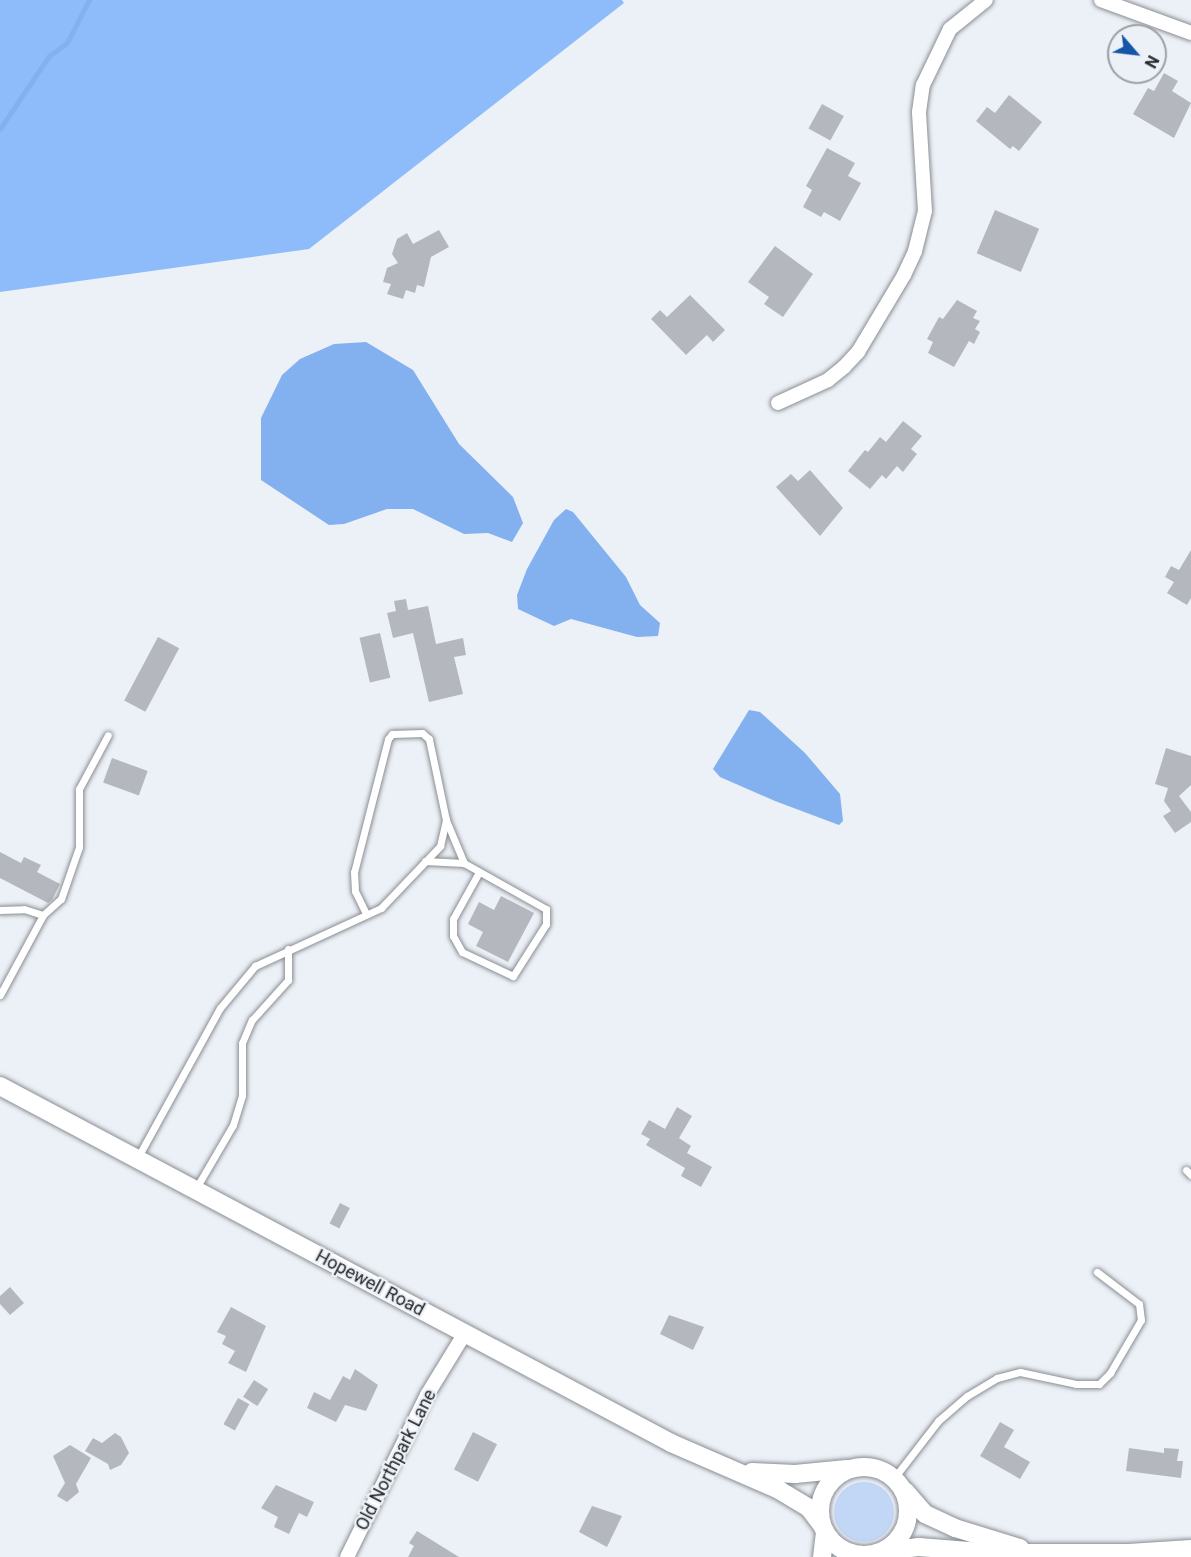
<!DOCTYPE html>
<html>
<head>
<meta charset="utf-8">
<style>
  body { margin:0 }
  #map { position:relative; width:1191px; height:1557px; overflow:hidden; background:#ecf1f7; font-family:Roboto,sans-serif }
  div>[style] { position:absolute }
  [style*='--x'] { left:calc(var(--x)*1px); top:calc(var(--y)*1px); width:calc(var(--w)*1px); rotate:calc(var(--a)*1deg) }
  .green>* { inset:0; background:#c1d7f5 }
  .round { border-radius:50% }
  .forest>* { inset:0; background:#8ebcfb }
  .water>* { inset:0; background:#83b0ef }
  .stream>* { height:4.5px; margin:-2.25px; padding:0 2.25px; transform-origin:2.25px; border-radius:2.25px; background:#83b0ef }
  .building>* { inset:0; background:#b4b8be; transform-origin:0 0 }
  .roads { filter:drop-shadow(0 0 2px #8a8e93) drop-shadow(0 0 2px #8a8e93) }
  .lane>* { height:7px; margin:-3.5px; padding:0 3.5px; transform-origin:3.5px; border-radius:3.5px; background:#fff }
  .street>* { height:14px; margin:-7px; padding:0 7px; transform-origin:7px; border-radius:7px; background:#fff }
  .secondary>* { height:18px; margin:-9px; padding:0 9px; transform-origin:9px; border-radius:9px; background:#fff }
  .secondary>.ring { margin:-9px; padding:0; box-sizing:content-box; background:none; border:18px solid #fff; border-radius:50% }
  span { translate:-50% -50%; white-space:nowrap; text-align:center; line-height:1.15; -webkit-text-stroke:4.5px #ecf1f7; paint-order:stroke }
  .street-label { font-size:18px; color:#252729 }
  .north { position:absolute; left:1107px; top:24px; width:60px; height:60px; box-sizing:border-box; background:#ecf1f7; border:2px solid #9ca0a5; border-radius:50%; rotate:118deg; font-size:16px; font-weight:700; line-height:24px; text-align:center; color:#252729 }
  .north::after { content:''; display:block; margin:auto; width:21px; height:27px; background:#1556a7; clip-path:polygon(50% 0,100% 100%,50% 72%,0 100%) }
</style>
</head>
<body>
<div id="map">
  <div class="green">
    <div class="round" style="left:834px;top:1482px;width:60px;height:60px"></div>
  </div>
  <div class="forest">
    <div style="clip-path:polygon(0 0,622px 0,624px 3px,309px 249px,0 292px)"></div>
  </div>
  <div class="water">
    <div style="clip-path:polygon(366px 342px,413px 370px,459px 444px,513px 497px,523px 523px,512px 542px,488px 533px,464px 534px,413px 509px,387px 509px,344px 524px,329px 525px,261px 480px,261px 418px,282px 375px,300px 359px,334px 344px)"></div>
    <div style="clip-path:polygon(566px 509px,573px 512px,626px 577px,640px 605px,660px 623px,658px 636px,637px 637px,571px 619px,554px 626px,518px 609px,517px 595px,527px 569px,554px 520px)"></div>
    <div style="clip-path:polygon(749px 710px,760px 712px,805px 753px,840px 794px,843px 821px,839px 825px,775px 801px,720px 777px,713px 769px)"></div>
  </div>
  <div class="stream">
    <div style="--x:0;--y:129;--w:88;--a:-56.1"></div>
    <div style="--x:49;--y:56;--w:22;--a:-36"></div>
    <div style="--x:67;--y:43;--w:48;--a:-62.9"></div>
  </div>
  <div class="building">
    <div style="clip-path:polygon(1164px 73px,1178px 81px,1172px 91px,1191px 103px,1174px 138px,1133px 114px,1148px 88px,1154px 91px)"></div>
    <div style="clip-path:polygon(1009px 95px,1042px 122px,1019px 151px,1013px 146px,1010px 149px,976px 121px,987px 107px,995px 113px)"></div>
    <div style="left:822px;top:104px;width:25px;height:28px;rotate:29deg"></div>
    <div style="clip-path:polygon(827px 148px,855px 163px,848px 176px,861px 183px,840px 221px,824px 212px,821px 217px,803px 207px,812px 190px,806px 186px)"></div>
    <div style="left:995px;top:210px;width:48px;height:47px;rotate:23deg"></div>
    <div style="clip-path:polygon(439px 230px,449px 247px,431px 257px,424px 287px,417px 285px,415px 293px,406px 290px,403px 299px,387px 294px,391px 284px,383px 282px,387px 268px,398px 263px,392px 254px,397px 239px,407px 233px,413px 244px)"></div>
    <div style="clip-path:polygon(775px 246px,813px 274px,783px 317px,764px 304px,769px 297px,748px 282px)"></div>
    <div style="clip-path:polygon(690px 295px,725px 330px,713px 342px,707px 335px,686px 355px,651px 319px,660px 310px,667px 317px)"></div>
    <div style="clip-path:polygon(957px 300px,977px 311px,973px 318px,980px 321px,975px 329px,980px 332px,974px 344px,969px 341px,954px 367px,928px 353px,933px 342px,927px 339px,939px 317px,943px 319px)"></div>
    <div style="clip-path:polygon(903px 421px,922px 436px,911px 449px,917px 454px,903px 472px,897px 466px,886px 479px,882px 475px,870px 489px,848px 471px,865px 450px,868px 452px,880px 437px,886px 442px)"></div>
    <div style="clip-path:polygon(810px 470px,843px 508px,820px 536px,776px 487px,791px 474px,798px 481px)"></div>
    <div style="clip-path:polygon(1191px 550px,1191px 598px,1187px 605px,1167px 593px,1174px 582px,1165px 577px,1171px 566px,1179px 570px)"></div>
    <div style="clip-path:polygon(406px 599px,408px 610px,428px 606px,436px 644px,463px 638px,466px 655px,454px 657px,463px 694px,429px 702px,413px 633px,393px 638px,387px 613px,396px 611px,394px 601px)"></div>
    <div style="left:380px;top:633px;width:46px;height:21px;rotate:77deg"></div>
    <div style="left:158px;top:637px;width:24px;height:72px;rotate:28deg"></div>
    <div style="clip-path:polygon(1166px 748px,1191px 756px,1191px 785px,1179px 796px,1191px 812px,1191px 822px,1175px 833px,1163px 816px,1171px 811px,1164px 801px,1168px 788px,1155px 784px)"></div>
    <div style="left:112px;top:758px;width:38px;height:26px;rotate:20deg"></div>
    <div style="clip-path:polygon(0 852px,21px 863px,24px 857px,41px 865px,37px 872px,60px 884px,52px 900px,48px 903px,0 878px)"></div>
    <div style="clip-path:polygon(501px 896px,534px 913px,508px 962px,476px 946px,483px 932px,468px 924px,479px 902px,494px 910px)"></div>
    <div style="clip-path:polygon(677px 1107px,692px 1116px,679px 1138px,691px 1146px,687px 1153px,712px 1167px,701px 1187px,681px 1176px,685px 1168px,646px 1145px,650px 1139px,641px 1134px,649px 1120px,665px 1129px)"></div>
    <div style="left:340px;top:1203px;width:11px;height:23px;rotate:27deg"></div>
    <div style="clip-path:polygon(10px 1287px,24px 1303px,10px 1315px,0 1304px,0 1296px)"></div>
    <div style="clip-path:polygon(231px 1307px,266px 1326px,246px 1372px,228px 1363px,235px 1351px,222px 1344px,226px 1336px,217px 1332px)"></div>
    <div style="clip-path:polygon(669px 1315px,704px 1327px,693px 1350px,660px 1334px)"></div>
    <div style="clip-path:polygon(355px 1369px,378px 1385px,366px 1411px,345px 1405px,336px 1422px,307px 1408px,314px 1392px,330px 1400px,343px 1376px,350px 1380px)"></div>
    <div style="left:254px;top:1380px;width:17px;height:20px;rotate:33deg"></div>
    <div style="left:238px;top:1398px;width:13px;height:30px;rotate:29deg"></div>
    <div style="clip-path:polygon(1000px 1422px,1014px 1430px,1004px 1447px,1030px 1462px,1020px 1479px,980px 1456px)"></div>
    <div style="left:473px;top:1432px;width:27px;height:42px;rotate:27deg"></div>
    <div style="clip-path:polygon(115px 1433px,121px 1437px,129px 1453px,121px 1465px,110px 1470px,108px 1464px,85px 1451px,93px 1438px,102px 1443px)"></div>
    <div style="clip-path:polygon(70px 1445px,91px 1458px,76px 1484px,79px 1492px,67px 1502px,57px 1496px,65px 1483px,53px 1456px)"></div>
    <div style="clip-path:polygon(1129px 1448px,1164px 1453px,1164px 1448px,1179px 1449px,1177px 1461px,1183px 1461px,1181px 1478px,1126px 1471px)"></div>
    <div style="clip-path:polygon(276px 1485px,314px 1502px,307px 1517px,299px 1513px,289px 1534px,274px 1527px,278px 1517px,261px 1508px)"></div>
    <div style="clip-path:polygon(592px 1506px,622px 1516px,607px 1547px,579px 1532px)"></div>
    <div style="clip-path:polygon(417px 1531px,459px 1557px,408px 1557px,414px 1546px,409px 1543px)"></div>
  </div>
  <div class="roads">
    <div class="lane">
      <div style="--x:446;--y:820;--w:47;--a:67.3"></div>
      <div style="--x:425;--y:861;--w:39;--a:3"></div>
      <div style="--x:464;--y:863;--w:94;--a:29.3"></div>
      <div style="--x:546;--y:909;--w:15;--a:90"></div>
      <div style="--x:546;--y:924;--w:62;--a:122.4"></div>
      <div style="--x:513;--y:976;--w:56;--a:-154.8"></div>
      <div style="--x:462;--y:952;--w:18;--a:-119"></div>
      <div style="--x:453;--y:936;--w:17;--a:-90"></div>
      <div style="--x:453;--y:919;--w:54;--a:-61"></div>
      <div style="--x:0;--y:910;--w:24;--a:-2"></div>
      <div style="--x:24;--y:909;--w:20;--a:18"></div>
      <div style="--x:0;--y:995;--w:91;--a:-61.7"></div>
      <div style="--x:43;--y:915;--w:24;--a:-42"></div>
      <div style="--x:61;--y:899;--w:55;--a:-70.9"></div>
      <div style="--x:79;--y:847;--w:58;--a:-90"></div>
      <div style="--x:79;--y:789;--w:61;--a:-61.8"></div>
      <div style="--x:138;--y:1157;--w:170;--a:-61.2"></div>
      <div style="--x:220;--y:1008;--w:55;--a:-50.2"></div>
      <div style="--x:255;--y:966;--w:139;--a:-24.7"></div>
      <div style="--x:381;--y:908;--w:86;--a:-46.4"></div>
      <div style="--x:440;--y:846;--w:27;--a:-77"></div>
      <div style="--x:446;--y:820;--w:83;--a:-101.9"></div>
      <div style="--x:429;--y:739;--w:9;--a:-139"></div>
      <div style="--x:422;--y:733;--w:30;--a:178"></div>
      <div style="--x:392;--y:734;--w:6;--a:129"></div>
      <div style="--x:388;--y:739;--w:137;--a:104.3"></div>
      <div style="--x:354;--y:872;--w:19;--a:87"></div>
      <div style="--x:355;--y:891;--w:25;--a:64"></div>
      <div style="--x:1186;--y:1170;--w:7;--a:45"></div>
      <div style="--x:195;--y:1190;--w:75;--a:-59.7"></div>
      <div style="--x:233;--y:1125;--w:31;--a:-73"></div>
      <div style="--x:242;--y:1095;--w:52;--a:-90"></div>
      <div style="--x:242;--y:1043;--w:25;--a:-67"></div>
      <div style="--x:252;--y:1020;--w:54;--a:-48"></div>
      <div style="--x:288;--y:980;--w:31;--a:-90"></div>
      <div style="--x:894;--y:1478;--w:72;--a:-52.3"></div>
      <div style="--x:938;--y:1421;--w:38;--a:-41"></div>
      <div style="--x:967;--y:1396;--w:35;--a:-31"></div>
      <div style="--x:997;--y:1378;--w:24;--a:-15"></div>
      <div style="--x:1020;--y:1372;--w:57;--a:12.1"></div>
      <div style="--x:1076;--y:1384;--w:23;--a:0"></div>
      <div style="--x:1099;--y:1384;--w:16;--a:-45"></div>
      <div style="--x:1110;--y:1373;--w:61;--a:-59.7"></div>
      <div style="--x:1141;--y:1320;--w:16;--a:-97"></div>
      <div style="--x:1139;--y:1304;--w:53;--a:-142.7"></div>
    </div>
    <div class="street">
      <div style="--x:1101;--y:0;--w:96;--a:20.1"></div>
      <div style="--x:778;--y:403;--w:55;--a:-24.7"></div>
      <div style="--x:828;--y:380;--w:21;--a:-39"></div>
      <div style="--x:844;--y:367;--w:21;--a:-47"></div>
      <div style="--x:858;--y:352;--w:90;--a:-59.1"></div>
      <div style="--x:904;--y:275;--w:26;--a:-65"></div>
      <div style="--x:915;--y:251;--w:41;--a:-76"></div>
      <div style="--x:925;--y:211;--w:99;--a:-93.5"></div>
      <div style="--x:919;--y:112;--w:27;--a:-82"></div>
      <div style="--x:923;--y:85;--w:62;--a:-64.3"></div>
      <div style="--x:950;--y:29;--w:46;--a:-38.9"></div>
      <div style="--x:347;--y:1557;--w:181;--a:-63.7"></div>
      <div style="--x:427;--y:1395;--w:73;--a:-58.5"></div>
    </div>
    <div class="secondary">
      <div style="--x:0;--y:1086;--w:760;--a:28.01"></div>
      <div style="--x:671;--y:1443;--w:118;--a:23.5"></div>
      <div style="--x:779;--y:1490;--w:35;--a:31"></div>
      <div style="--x:809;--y:1508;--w:21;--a:53"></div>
      <div class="ring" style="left:820px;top:1467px;width:70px;height:70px"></div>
      <div style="--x:752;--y:1472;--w:43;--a:2.7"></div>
      <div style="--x:795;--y:1474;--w:52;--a:-5.5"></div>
      <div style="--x:905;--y:1491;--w:30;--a:49"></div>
      <div style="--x:925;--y:1514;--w:33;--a:25"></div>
      <div style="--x:955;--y:1528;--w:68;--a:17.1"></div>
      <div style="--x:882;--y:1552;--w:37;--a:-8"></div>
      <div style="--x:919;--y:1547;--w:75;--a:4.6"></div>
      <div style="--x:994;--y:1553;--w:135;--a:0"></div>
      <div style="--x:1129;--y:1553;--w:62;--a:-3.7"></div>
      <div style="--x:822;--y:1557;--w:25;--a:-83"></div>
    </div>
  </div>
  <div class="street-label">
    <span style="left:370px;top:1283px;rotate:28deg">Hopewell Road</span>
    <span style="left:396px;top:1460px;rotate:-63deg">Old Northpark Lane</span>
  </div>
  <div class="north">N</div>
</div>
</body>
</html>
